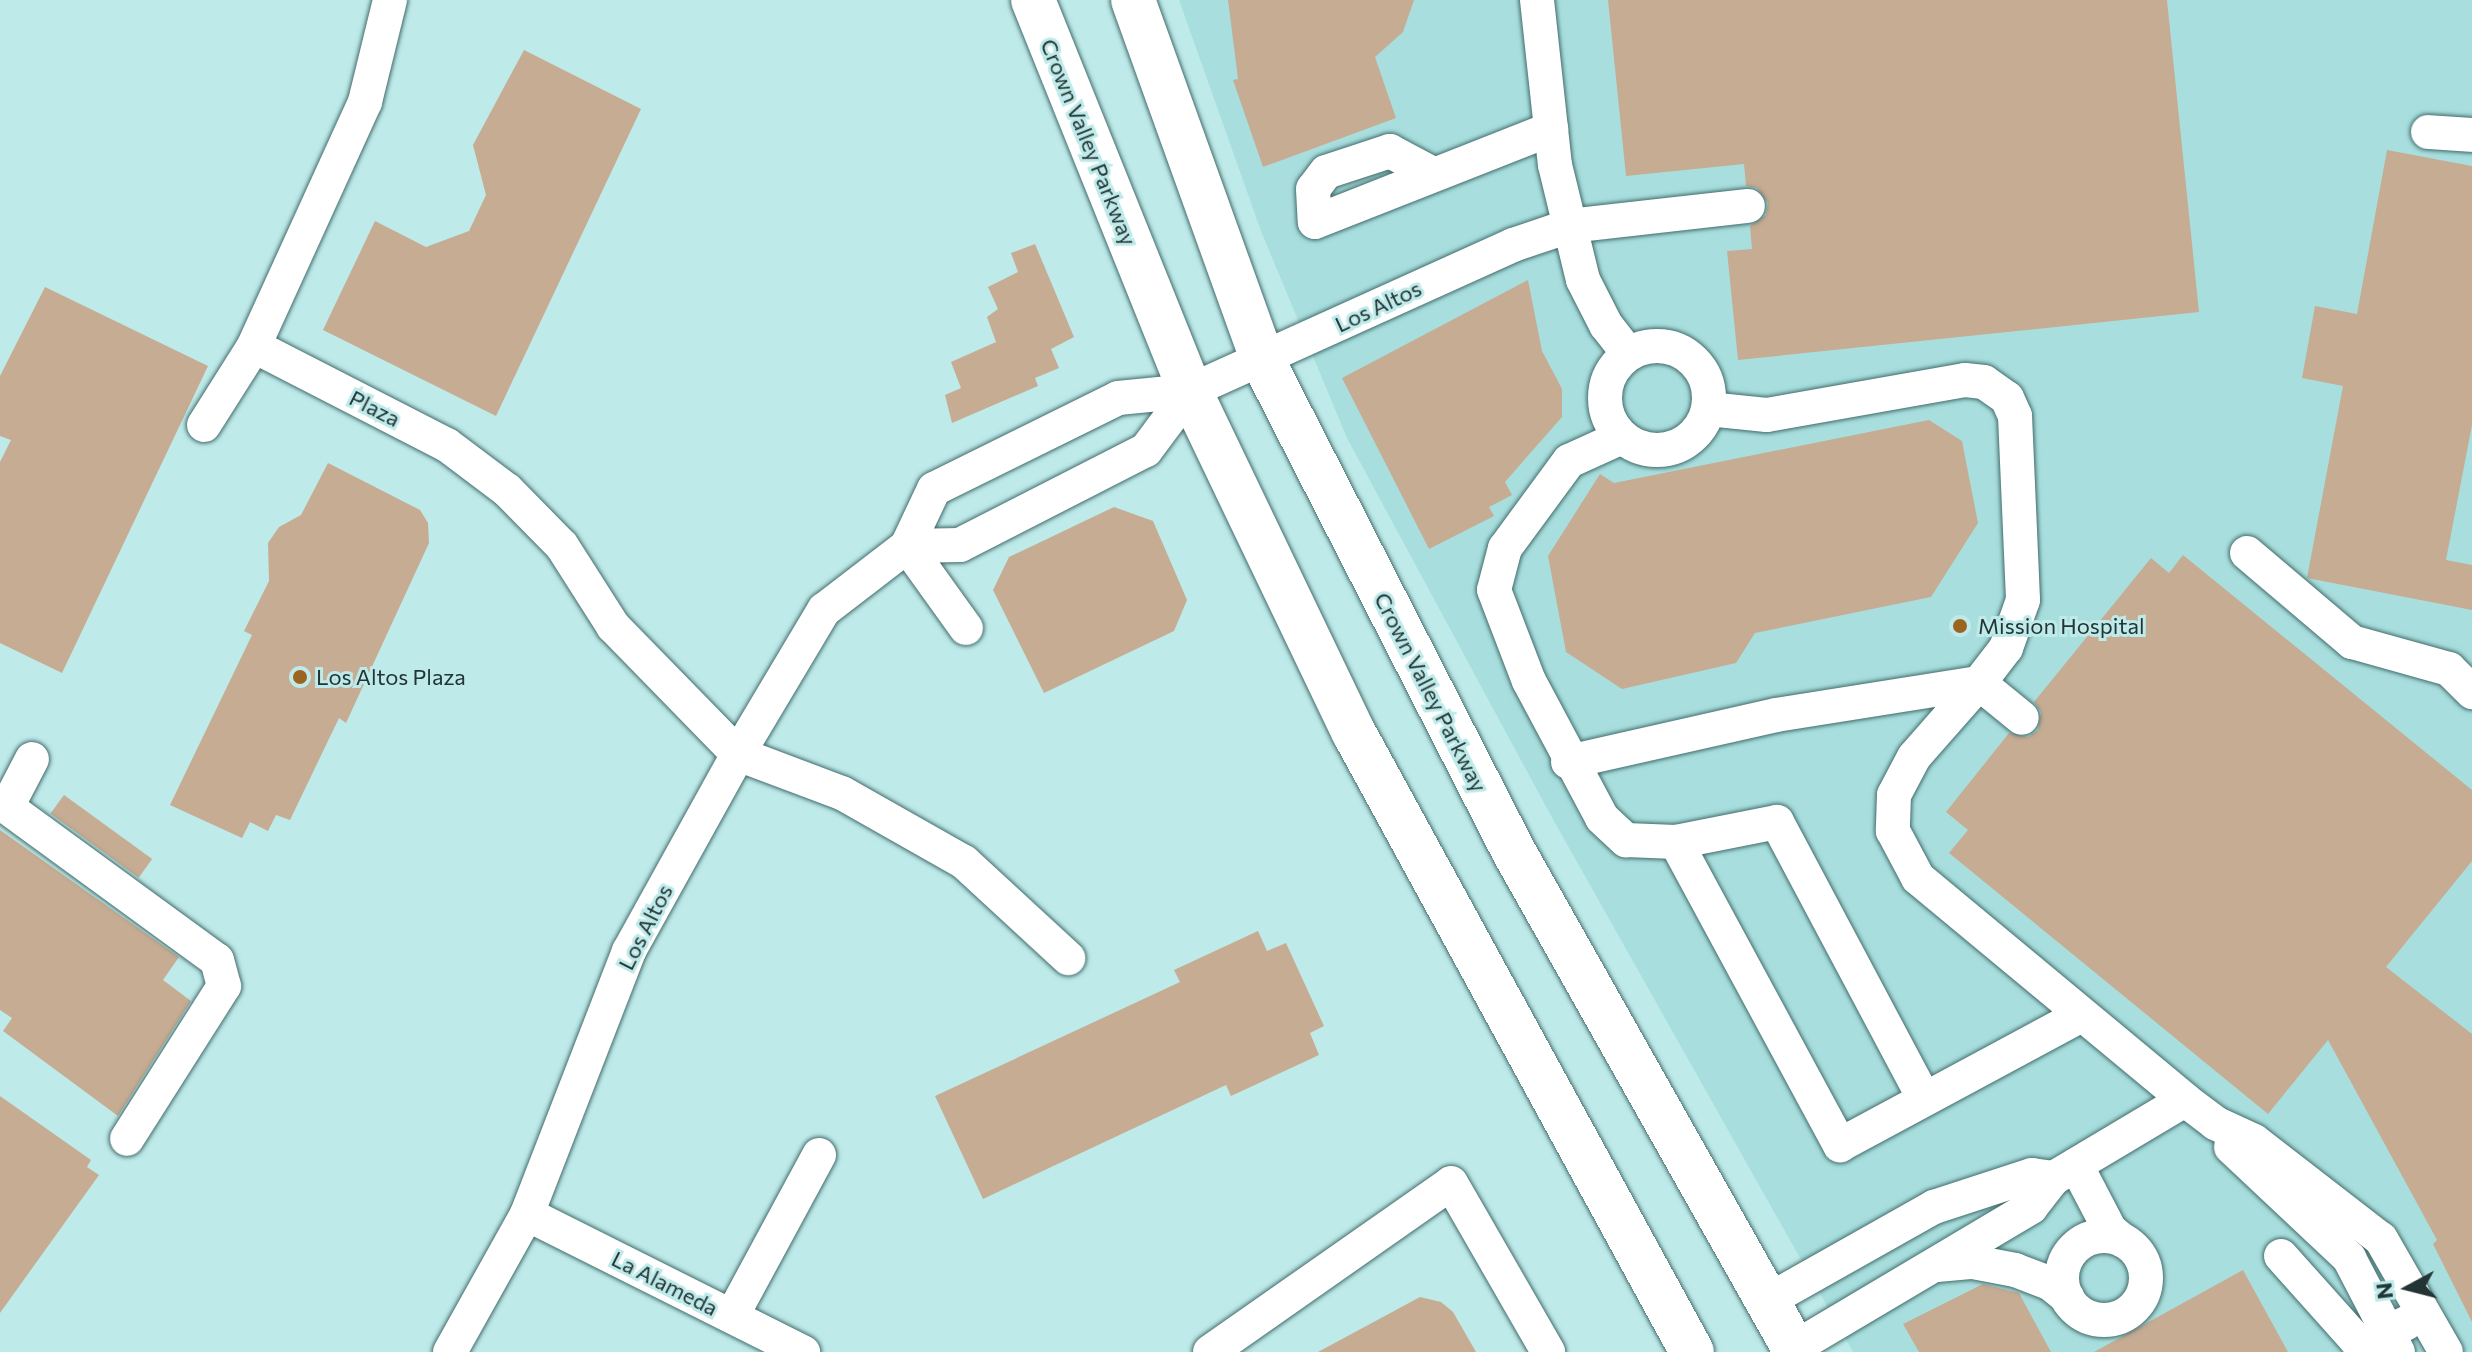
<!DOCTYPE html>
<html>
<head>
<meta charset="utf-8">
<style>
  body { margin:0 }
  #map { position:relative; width:2472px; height:1352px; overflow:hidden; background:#beeae9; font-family:Commissioner,sans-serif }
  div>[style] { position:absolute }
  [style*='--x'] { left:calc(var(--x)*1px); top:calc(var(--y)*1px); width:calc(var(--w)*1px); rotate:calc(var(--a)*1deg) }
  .built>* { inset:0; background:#a8dfde }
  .building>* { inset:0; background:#c6ac93; transform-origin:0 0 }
  .roads { filter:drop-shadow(0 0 2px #436c6c) drop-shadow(0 0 2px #436c6c) }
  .minor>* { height:34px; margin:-17px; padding:0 17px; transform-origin:17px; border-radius:17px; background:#fff }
  .minor>.ring { margin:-17px; padding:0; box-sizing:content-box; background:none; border:34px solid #fff; border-radius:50% }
  .major>* { height:44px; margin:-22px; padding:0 22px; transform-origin:22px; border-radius:22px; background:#fff }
  .dots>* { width:22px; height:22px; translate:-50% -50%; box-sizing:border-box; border:4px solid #beeae9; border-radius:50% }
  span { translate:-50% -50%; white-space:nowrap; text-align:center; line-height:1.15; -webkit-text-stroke:6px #beeae9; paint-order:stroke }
  .street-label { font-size:22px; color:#233434 }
  .poi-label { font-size:22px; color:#233434 }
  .left { translate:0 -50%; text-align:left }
  .north { position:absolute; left:2368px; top:1248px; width:80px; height:80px; -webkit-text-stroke:6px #beeae9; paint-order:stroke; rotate:263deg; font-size:22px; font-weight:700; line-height:32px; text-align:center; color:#233434 }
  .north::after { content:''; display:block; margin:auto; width:28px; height:36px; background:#233434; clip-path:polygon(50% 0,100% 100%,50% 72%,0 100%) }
</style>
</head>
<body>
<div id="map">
  <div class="built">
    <div style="clip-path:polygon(1179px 0,2472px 0,2472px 1352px,1853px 1352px,1550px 814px,1347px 438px,1261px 231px)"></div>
  </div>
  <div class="building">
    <div style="clip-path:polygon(1228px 0,1414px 0,1403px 32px,1375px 57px,1396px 118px,1263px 167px,1233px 80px,1238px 79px)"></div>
    <div style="clip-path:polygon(1608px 0,2167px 0,2199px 312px,1738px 360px,1727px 251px,1752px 249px,1750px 226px,1766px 215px,1768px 203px,1757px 188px,1746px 186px,1744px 164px,1626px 176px)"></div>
    <div style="clip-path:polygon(524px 50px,641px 109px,496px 416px,323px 330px,375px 221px,426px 247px,469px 231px,486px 195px,473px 145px)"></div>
    <div style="clip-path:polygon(2387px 150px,2472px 166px,2472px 425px,2446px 560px,2472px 565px,2472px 610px,2307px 578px,2343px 386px,2302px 378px,2315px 306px,2357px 314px)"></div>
    <div style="clip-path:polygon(1035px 244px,1074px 337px,1051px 349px,1059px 368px,1035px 378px,1038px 386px,952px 423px,945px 395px,961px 388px,951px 362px,996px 342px,987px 317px,998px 309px,988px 287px,1018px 272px,1011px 253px)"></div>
    <div style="clip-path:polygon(1528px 280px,1542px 351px,1562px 389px,1562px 417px,1505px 482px,1512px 495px,1489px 507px,1494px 516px,1429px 549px,1342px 378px)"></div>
    <div style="clip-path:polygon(45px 287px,208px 366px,62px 673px,0 643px,0 462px,11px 440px,0 436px,0 376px)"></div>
    <div style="clip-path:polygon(1929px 420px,1962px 441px,1978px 523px,1931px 597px,1755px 633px,1736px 663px,1622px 689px,1566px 652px,1548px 556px,1600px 474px,1614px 483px)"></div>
    <div style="clip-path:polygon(328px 463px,420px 510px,428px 523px,429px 543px,346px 723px,339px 718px,290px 820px,276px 815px,268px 831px,250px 822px,242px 838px,170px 805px,252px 635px,244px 631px,269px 581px,268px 543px,279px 527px,301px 515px)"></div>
    <div style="clip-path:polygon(1114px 507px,1153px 521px,1187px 600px,1174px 631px,1044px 693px,993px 590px,1009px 557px)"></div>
    <div style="clip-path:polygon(2183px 555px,2472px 790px,2472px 861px,2386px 967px,2472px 1034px,2472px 1322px,2433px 1244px,2437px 1240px,2328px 1040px,2268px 1114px,1949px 853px,1968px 830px,1946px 812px,2009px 733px,2028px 737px,2038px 730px,2041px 712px,2034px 702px,2151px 558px,2169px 573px)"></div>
    <div style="left:64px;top:795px;width:109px;height:23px;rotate:36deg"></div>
    <div style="clip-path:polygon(0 830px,179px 957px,163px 980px,191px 1001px,118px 1116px,3px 1031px,12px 1018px,0 1010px)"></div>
    <div style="clip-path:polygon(1258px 931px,1267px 951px,1286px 943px,1324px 1026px,1310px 1033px,1319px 1055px,1231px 1096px,1226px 1085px,983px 1199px,935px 1096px,1180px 982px,1174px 970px)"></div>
    <div style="clip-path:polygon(0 1096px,91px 1160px,87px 1167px,99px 1175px,0 1313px)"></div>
    <div style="clip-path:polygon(2243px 1270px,2288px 1352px,2094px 1352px)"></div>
    <div style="clip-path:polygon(1983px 1284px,2019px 1293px,2051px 1352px,1919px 1352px,1903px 1324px)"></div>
    <div style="clip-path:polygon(1420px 1297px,1441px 1302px,1453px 1312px,1476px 1352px,1318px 1352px)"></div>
  </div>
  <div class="roads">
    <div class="minor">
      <div style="--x:390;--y:0;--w:105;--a:103.8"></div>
      <div style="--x:365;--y:102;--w:268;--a:114.5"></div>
      <div style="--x:254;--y:346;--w:217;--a:27.2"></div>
      <div style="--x:447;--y:445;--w:75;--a:36.9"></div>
      <div style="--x:507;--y:490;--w:78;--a:45.5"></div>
      <div style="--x:562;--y:546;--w:95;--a:57.5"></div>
      <div style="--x:613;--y:626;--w:179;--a:45.7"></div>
      <div style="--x:738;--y:754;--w:111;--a:20.6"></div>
      <div style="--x:842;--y:793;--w:140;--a:29.5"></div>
      <div style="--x:964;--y:862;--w:142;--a:42.7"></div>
      <div style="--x:1537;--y:0;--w:166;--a:83.8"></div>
      <div style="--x:1555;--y:165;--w:118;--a:76.3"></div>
      <div style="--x:1583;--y:280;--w:51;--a:62.9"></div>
      <div style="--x:1606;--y:325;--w:36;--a:52"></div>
      <div style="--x:2428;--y:132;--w:44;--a:3.9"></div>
      <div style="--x:1433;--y:174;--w:49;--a:-151.9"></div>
      <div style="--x:1390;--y:151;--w:67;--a:161.8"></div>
      <div style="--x:1326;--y:172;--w:21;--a:127"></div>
      <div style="--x:1313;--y:189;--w:33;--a:87"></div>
      <div style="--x:1315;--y:222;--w:254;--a:-21.5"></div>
      <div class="ring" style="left:1605px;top:346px;width:70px;height:70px"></div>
      <div style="--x:1708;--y:409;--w:59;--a:5.8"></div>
      <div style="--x:1767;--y:415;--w:201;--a:-10"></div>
      <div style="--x:1965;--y:380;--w:19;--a:6"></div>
      <div style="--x:1984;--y:382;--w:28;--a:35"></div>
      <div style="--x:2007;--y:398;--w:20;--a:66"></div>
      <div style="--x:2015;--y:416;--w:184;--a:87.5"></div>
      <div style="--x:2023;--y:600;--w:51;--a:109.5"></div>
      <div style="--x:2006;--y:648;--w:44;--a:127.6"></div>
      <div style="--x:1979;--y:683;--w:55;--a:39.1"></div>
      <div style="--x:204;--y:425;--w:93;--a:-57.7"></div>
      <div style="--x:1622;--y:437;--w:58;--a:155.6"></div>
      <div style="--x:1569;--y:461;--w:108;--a:126.3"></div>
      <div style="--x:1505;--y:548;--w:43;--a:104.7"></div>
      <div style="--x:1494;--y:590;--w:97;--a:69"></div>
      <div style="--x:1529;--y:681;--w:155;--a:61.9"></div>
      <div style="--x:1602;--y:818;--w:33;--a:43"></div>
      <div style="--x:1626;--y:840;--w:50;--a:2.3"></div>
      <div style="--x:1676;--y:842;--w:103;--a:-11.2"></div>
      <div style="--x:1777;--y:822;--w:313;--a:62"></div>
      <div style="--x:907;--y:546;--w:53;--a:-1.1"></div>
      <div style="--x:960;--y:545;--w:209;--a:-27.1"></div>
      <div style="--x:1146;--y:450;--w:74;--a:-53.3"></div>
      <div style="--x:907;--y:546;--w:101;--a:54.3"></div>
      <div style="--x:2247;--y:553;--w:138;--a:40.3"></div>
      <div style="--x:2352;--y:642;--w:101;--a:15.6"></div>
      <div style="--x:2449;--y:669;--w:33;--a:45"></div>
      <div style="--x:1568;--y:762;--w:213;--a:-12.7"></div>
      <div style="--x:1776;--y:715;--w:206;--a:-9"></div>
      <div style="--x:1979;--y:683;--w:98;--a:131.3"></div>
      <div style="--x:1914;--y:757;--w:43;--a:117.8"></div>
      <div style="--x:1894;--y:795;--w:36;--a:92"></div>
      <div style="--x:1893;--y:831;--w:53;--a:62"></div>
      <div style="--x:1918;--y:878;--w:347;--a:39.7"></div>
      <div style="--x:2185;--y:1100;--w:38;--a:37"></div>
      <div style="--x:2215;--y:1123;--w:43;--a:24.8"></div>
      <div style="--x:2254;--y:1141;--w:160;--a:37.7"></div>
      <div style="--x:2381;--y:1239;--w:130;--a:60.1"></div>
      <div style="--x:0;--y:802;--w:268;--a:36.1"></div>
      <div style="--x:217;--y:960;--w:27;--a:75"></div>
      <div style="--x:224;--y:986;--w:181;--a:122.4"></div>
      <div style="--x:7;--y:807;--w:54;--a:-62.5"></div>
      <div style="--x:1676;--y:842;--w:345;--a:61.6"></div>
      <div style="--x:1840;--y:1145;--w:272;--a:-28.3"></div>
      <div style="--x:2231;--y:1147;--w:162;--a:43.2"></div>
      <div style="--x:2349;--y:1258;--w:106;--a:62.5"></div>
      <div style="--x:2076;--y:1165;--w:73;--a:62.4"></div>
      <div style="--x:2110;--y:1230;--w:16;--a:40"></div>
      <div style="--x:527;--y:1214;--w:309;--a:26.6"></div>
      <div class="ring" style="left:2062px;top:1236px;width:50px;height:50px"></div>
      <div style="--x:2281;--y:1256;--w:113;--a:48.2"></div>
      <div style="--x:2356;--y:1340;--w:17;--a:0"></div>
      <div style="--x:2373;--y:1340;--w:38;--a:-27"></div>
      <div style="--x:1937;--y:1265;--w:36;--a:-5"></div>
      <div style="--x:1973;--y:1262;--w:43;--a:10.8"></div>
      <div style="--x:2015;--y:1270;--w:39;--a:21"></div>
      <div style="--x:2051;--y:1284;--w:21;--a:39"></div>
      <div style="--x:1767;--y:1301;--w:192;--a:-29.4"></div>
      <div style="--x:1934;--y:1207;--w:103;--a:-18.1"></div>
      <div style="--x:2032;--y:1175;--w:22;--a:8"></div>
      <div style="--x:732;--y:1316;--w:183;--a:-61.6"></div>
      <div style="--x:1794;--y:1348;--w:276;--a:-30.7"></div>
      <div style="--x:2031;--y:1207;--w:37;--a:-52"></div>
      <div style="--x:2054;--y:1178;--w:152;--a:-30.8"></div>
      <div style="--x:450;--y:1352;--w:158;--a:-60.8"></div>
      <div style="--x:527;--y:1214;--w:282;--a:-68.8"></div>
      <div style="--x:629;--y:951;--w:225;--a:-61"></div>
      <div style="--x:738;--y:754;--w:168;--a:-59.2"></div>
      <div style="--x:824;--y:610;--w:105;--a:-37.6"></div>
      <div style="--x:907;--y:546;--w:63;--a:-64.7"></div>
      <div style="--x:934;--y:489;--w:205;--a:-26.3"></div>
      <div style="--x:1118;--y:398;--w:72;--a:-5.6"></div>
      <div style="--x:1190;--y:391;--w:354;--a:-24.3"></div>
      <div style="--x:1513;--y:245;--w:59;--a:-18.7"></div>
      <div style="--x:1569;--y:226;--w:180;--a:-6.4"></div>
      <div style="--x:1210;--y:1352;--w:294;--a:-35"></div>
      <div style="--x:1451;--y:1183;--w:195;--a:60.1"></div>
    </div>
    <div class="major">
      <div style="--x:1033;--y:0;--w:421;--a:68.1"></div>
      <div style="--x:1190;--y:391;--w:379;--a:64.4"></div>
      <div style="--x:1354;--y:733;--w:705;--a:61.36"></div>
      <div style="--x:1133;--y:0;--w:381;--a:70.2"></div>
      <div style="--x:1262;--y:359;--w:554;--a:62.93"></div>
      <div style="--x:1514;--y:852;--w:574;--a:60.58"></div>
    </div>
  </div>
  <div class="dots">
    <div style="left:1960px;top:626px;background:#9c6421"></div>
    <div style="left:300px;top:677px;background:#9c6421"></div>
  </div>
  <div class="street-label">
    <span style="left:1089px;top:142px;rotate:68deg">Crown Valley Parkway</span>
    <span style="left:1378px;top:306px;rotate:-25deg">Los Altos</span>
    <span style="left:375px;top:408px;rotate:27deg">Plaza</span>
    <span style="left:1431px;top:692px;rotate:63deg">Crown Valley Parkway</span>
    <span style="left:645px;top:927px;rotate:-63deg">Los Altos</span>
    <span style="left:665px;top:1283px;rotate:27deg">La Alameda</span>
  </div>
  <div class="poi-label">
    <span class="left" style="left:1978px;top:626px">Mission Hospital</span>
    <span class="left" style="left:316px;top:677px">Los Altos Plaza</span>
  </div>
  <div class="north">N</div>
</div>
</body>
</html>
